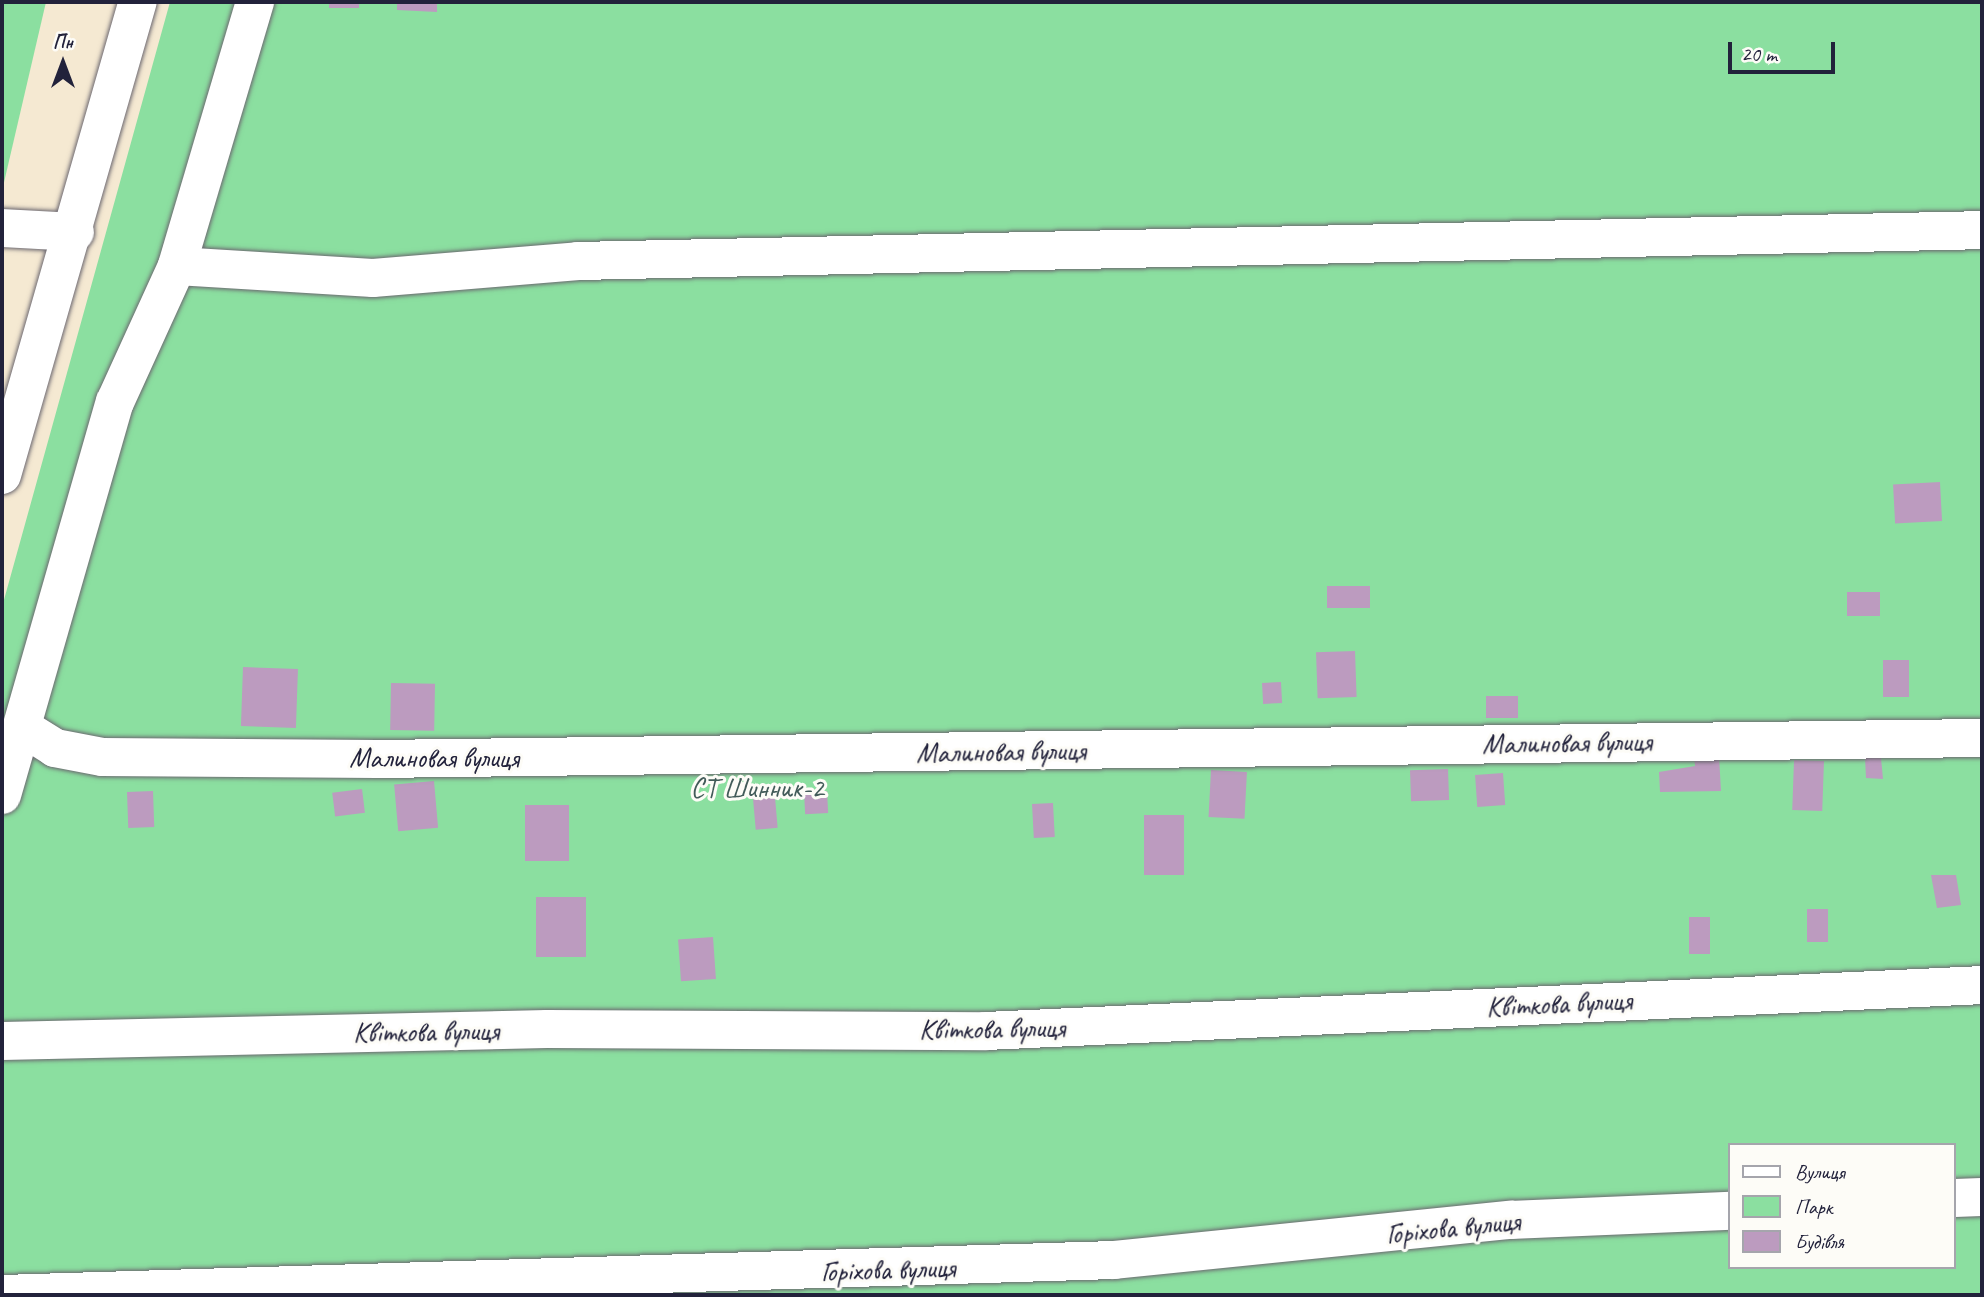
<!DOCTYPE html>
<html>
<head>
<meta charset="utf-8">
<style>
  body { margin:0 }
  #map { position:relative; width:1984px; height:1297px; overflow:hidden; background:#f5e9d2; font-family:Caveat,sans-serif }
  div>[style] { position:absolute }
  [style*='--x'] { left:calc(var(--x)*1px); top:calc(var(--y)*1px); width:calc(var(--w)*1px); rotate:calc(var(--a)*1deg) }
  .green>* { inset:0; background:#8bdfa0 }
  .building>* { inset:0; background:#bc9bbf; transform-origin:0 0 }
  .roads { filter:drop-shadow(0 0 2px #6c6870) drop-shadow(0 0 2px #6c6870) }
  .minor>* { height:38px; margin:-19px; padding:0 19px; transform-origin:19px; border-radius:19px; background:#fff }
  .major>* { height:38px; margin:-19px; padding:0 19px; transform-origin:19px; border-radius:19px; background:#fff }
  span { translate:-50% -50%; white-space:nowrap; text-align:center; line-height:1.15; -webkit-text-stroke:6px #fdfcf7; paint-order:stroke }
  .street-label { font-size:28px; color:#22223b }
  .park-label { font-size:28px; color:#425b59 }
  .frame { position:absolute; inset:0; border:4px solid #22223b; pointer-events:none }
  .legend { position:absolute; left:1728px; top:1143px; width:228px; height:126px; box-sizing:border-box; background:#fdfcf7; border:2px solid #a5a5ac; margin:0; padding:9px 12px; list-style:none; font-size:21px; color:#22223b }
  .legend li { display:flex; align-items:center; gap:14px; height:35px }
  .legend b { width:35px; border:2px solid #a5a5ac }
  .north { position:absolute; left:28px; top:28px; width:70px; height:70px; -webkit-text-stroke:5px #fdfcf7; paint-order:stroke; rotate:0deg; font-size:19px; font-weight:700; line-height:28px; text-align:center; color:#22223b }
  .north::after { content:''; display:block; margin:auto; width:24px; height:32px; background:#22223b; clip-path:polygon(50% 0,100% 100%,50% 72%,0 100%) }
  .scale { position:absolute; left:1728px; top:42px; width:107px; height:32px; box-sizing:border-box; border:4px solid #22223b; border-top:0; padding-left:9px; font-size:21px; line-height:24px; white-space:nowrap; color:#22223b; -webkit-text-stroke:5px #fdfcf7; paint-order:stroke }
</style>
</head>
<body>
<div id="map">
  <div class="green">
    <div style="clip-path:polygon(2px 2px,46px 2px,2px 191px)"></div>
    <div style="clip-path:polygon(evenodd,170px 2px,1982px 2px,1982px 1295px,2px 1295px,2px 607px,170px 2px,1730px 1145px,1954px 1145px,1954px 1267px,1730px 1267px,1730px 1145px)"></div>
  </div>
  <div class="building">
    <div style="left:329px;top:2px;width:30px;height:6px"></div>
    <div style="clip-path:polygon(397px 2px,437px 2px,437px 12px,397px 10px)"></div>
    <div style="left:1940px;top:482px;width:39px;height:47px;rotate:87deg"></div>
    <div style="left:1327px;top:586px;width:43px;height:22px"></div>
    <div style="left:1847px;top:592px;width:33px;height:24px"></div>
    <div style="left:1355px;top:651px;width:46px;height:39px;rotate:88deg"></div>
    <div style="left:1883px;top:660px;width:26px;height:37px"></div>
    <div style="left:243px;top:667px;width:55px;height:59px;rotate:2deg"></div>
    <div style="left:1281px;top:682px;width:21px;height:19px;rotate:87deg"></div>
    <div style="left:391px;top:683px;width:44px;height:47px;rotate:1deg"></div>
    <div style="left:1486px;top:696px;width:32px;height:22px"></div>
    <div style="clip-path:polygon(1694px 756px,1719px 756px,1721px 791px,1660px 792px,1659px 772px,1695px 766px)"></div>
    <div style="clip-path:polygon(1865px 757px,1881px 758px,1883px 779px,1866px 778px)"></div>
    <div style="left:1794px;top:760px;width:30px;height:50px;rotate:2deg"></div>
    <div style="left:1448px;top:769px;width:31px;height:38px;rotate:88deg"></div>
    <div style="left:1211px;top:770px;width:36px;height:47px;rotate:3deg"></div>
    <div style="left:1503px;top:773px;width:32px;height:28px;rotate:86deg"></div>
    <div style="left:434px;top:781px;width:47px;height:40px;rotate:85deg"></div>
    <div style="left:774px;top:786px;width:42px;height:22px;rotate:85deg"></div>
    <div style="left:362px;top:789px;width:24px;height:30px;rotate:83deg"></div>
    <div style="left:153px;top:791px;width:36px;height:26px;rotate:88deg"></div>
    <div style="left:827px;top:791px;width:22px;height:23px;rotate:87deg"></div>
    <div style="left:1053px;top:803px;width:34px;height:21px;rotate:87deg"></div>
    <div style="left:525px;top:805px;width:44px;height:56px"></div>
    <div style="left:1144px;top:815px;width:40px;height:60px"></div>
    <div style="clip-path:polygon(1931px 875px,1956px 875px,1961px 905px,1937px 908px)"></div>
    <div style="left:586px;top:897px;width:60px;height:50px;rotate:90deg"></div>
    <div style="left:1807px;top:909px;width:21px;height:33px"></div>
    <div style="left:1689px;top:917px;width:21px;height:37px"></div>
    <div style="left:713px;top:937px;width:42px;height:35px;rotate:86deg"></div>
  </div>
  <div class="roads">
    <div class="minor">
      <div style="--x:255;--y:2;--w:275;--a:106.5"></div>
      <div style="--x:177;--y:266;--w:196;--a:3.5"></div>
      <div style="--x:373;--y:278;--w:206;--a:-4.7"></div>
      <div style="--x:578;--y:261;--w:1404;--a:-1.26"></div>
      <div style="--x:2;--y:228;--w:73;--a:3.1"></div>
      <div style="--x:25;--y:729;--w:36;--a:32"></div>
      <div style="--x:55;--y:748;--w:48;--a:10.8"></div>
      <div style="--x:102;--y:757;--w:275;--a:0.4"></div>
      <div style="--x:377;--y:759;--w:1605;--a:-0.75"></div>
      <div style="--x:2;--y:795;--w:409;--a:-74"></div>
      <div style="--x:115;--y:402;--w:149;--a:-65.5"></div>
      <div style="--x:2;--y:1041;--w:545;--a:-1.26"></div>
      <div style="--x:547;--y:1029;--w:439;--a:0.3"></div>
      <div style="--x:986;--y:1031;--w:997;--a:-2.64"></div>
      <div style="--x:1954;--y:1198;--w:28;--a:-2"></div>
      <div style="--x:2;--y:1294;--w:1113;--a:-1.75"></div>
      <div style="--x:1114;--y:1260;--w:399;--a:-5.8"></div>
      <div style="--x:1511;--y:1220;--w:219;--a:-2.4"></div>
    </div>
    <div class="major">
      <div style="--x:2;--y:475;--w:492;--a:-74"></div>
    </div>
  </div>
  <div class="street-label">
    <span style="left:1567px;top:743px;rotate:-1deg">Малиновая вулиця</span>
    <span style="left:1001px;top:752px;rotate:-1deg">Малиновая вулиця</span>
    <span style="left:434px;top:758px">Малиновая вулиця</span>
    <span style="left:1559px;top:1004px;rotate:-3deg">Квіткова вулиця</span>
    <span style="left:992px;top:1029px;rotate:-1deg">Квіткова вулиця</span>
    <span style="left:426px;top:1032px;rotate:-1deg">Квіткова вулиця</span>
    <span style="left:1453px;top:1228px;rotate:-6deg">Горіхова вулиця</span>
    <span style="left:888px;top:1270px;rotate:-2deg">Горіхова вулиця</span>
  </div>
  <div class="park-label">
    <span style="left:757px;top:788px">СТ Шинник-2</span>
  </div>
  <div class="frame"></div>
  <ul class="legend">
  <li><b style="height:9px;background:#fff"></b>Вулиця</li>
  <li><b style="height:19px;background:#8bdfa0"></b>Парк</li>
  <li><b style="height:19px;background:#bc9bbf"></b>Будівля</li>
  </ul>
  <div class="north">Пн</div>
  <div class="scale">20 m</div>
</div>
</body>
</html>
